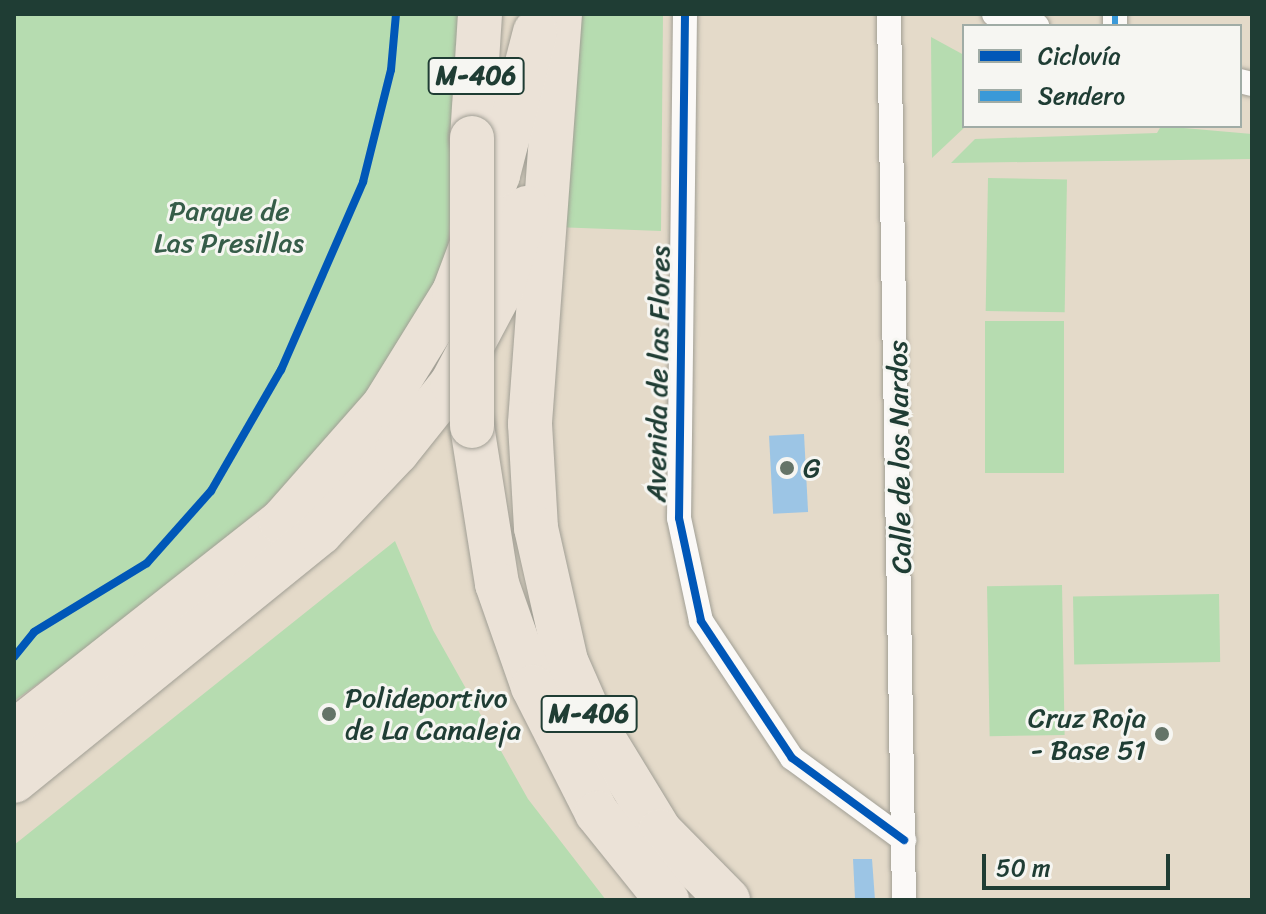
<!DOCTYPE html>
<html>
<head>
<meta charset="utf-8">
<style>
  body { margin:0 }
  #map { position:relative; width:1266px; height:914px; overflow:hidden; background:#e4dac9; font-family:Sriracha,sans-serif }
  div>[style] { position:absolute }
  [style*='--x'] { left:calc(var(--x)*1px); top:calc(var(--y)*1px); width:calc(var(--w)*1px); rotate:calc(var(--a)*1deg) }
  .green>* { inset:0; background:#b6dcb0; transform-origin:0 0 }
  .water>* { inset:0; background:#9cc5e5; transform-origin:0 0 }
  .roads { filter:drop-shadow(0 0 2px #a19f95) drop-shadow(0 0 2px #a19f95) }
  .street>* { height:24px; margin:-12px; padding:0 12px; transform-origin:12px; border-radius:12px; background:#fbf9f7 }
  .highway>* { height:44px; margin:-22px; padding:0 22px; transform-origin:22px; border-radius:22px; background:#ebe2d7 }
  .bridges { filter:drop-shadow(0 0 2px #a19f95) drop-shadow(0 0 2px #a19f95) }
  .highway-bridge>* { height:44px; margin:-22px; padding:0 22px; transform-origin:22px; border-radius:22px; background:#ebe2d7 }
  .quiet>* { height:6px; margin-top:-3px; transform-origin:0; background:repeating-linear-gradient(90deg,#3a99d8 0 12px,transparent 0 18px) }
  .cycleway>* { height:8px; margin:-4px; padding:0 4px; transform-origin:4px; border-radius:4px; background:#0057b8 }
  .dots>* { width:22px; height:22px; translate:-50% -50%; box-sizing:border-box; border:4px solid #f6f6f2; border-radius:50% }
  span { translate:-50% -50%; white-space:nowrap; text-align:center; line-height:1.15; -webkit-text-stroke:6px #f6f6f2; paint-order:stroke }
  .shield-label span { padding:2px 6px; background:#f6f6f2; border:2px solid; border-radius:6px; -webkit-text-stroke-width:0 }
  .shield-label { font-size:26px; color:#1f3d34; font-weight:700 }
  .park-label { font-size:28px; color:#365d49 }
  .street-label { font-size:28px; color:#1f3d34 }
  .poi-label { font-size:28px; color:#1f3d34 }
  .left { translate:0 -50%; text-align:left }
  .right { translate:-100% -50%; text-align:right }
  .frame { position:absolute; inset:0; border:16px solid #1f3d34; pointer-events:none }
  .legend { position:absolute; left:962px; top:24px; width:280px; height:104px; box-sizing:border-box; background:#f6f6f2; border:2px solid #a0aca6; margin:0; padding:10px 14px; list-style:none; font-size:24px; color:#1f3d34 }
  .legend li { display:flex; align-items:center; gap:16px; height:40px }
  .legend b { width:40px; border:2px solid #a0aca6 }
  .scale { position:absolute; left:982px; top:854px; width:188px; height:36px; box-sizing:border-box; border:4px solid #1f3d34; border-top:0; padding-left:10px; font-size:24px; line-height:28px; white-space:nowrap; color:#1f3d34; -webkit-text-stroke:6px #f6f6f2; paint-order:stroke }
</style>
</head>
<body>
<div id="map">
  <div class="green">
    <div style="clip-path:polygon(14px 14px,463px 14px,447px 269px,351px 431px,163px 594px,14px 701px)"></div>
    <div style="clip-path:polygon(582px 14px,663px 14px,661px 231px,555px 227px)"></div>
    <div style="clip-path:polygon(931px 37px,964px 55px,966px 126px,932px 158px)"></div>
    <div style="clip-path:polygon(1161px 126px,1252px 134px,1252px 159px,951px 163px,975px 139px,1157px 133px)"></div>
    <div style="left:988px;top:178px;width:79px;height:133px;rotate:1deg"></div>
    <div style="left:985px;top:321px;width:79px;height:152px"></div>
    <div style="clip-path:polygon(395px 541px,433px 630px,528px 799px,606px 900px,14px 900px,14px 845px)"></div>
    <div style="left:1062px;top:585px;width:150px;height:75px;rotate:89deg"></div>
    <div style="left:1219px;top:594px;width:68px;height:146px;rotate:89deg"></div>
  </div>
  <div class="water">
    <div style="left:804px;top:434px;width:78px;height:35px;rotate:87deg"></div>
    <div style="clip-path:polygon(853px 859px,872px 859px,875px 900px,855px 898px)"></div>
  </div>
  <div class="roads">
    <div class="street">
      <div style="--x:685;--y:14;--w:504;--a:90.68"></div>
      <div style="--x:679;--y:518;--w:105;--a:77.9"></div>
      <div style="--x:701;--y:621;--w:164;--a:56.4"></div>
      <div style="--x:792;--y:758;--w:139;--a:36.2"></div>
      <div style="--x:889;--y:14;--w:886;--a:89.03"></div>
      <div style="--x:994;--y:14;--w:45;--a:15.6"></div>
      <div style="--x:1115;--y:26;--w:12;--a:-90"></div>
      <div style="--x:1240;--y:81;--w:12;--a:14"></div>
    </div>
    <div class="highway">
      <div style="--x:560;--y:14;--w:411;--a:94.2"></div>
      <div style="--x:530;--y:424;--w:104;--a:86.7"></div>
      <div style="--x:536;--y:528;--w:136;--a:77.3"></div>
      <div style="--x:566;--y:661;--w:62;--a:66.3"></div>
      <div style="--x:591;--y:718;--w:132;--a:58.6"></div>
      <div style="--x:660;--y:831;--w:97;--a:45.4"></div>
      <div style="--x:472;--y:138;--w:124;--a:-86.3"></div>
      <div style="--x:472;--y:426;--w:160;--a:81"></div>
      <div style="--x:497;--y:584;--w:109;--a:70.7"></div>
      <div style="--x:533;--y:687;--w:141;--a:63.1"></div>
      <div style="--x:597;--y:813;--w:112;--a:51.2"></div>
      <div style="--x:14;--y:732;--w:340;--a:-38.2"></div>
      <div style="--x:281;--y:522;--w:156;--a:-48.6"></div>
      <div style="--x:384;--y:405;--w:133;--a:-58.2"></div>
      <div style="--x:454;--y:292;--w:125;--a:-69.4"></div>
      <div style="--x:498;--y:175;--w:148;--a:-75.5"></div>
      <div style="--x:14;--y:781;--w:394;--a:-39"></div>
      <div style="--x:320;--y:533;--w:112;--a:-46.5"></div>
      <div style="--x:397;--y:452;--w:88;--a:-51.4"></div>
      <div style="--x:452;--y:383;--w:104;--a:-62"></div>
      <div style="--x:501;--y:291;--w:87;--a:-72.6"></div>
    </div>
  </div>
  <div class="bridges">
    <div class="highway-bridge">
      <div style="--x:472;--y:426;--w:288;--a:-90"></div>
    </div>
  </div>
  <div class="quiet">
    <div style="--x:1115;--y:26;--w:12;--a:-90"></div>
  </div>
  <div class="cycleway">
    <div style="--x:685;--y:14;--w:504;--a:90.68"></div>
    <div style="--x:679;--y:518;--w:105;--a:77.9"></div>
    <div style="--x:701;--y:621;--w:164;--a:56.4"></div>
    <div style="--x:792;--y:758;--w:139;--a:36.2"></div>
    <div style="--x:14;--y:657;--w:32;--a:-51"></div>
    <div style="--x:34;--y:632;--w:132;--a:-31.4"></div>
    <div style="--x:147;--y:563;--w:96;--a:-48.4"></div>
    <div style="--x:211;--y:491;--w:140;--a:-60"></div>
    <div style="--x:281;--y:370;--w:205;--a:-66.4"></div>
    <div style="--x:363;--y:182;--w:115;--a:-76"></div>
    <div style="--x:391;--y:70;--w:56;--a:-84.9"></div>
  </div>
  <div class="dots">
    <div style="left:787px;top:468px;background:#647468"></div>
    <div style="left:329px;top:714px;background:#647468"></div>
    <div style="left:1162px;top:734px;background:#647468"></div>
  </div>
  <div class="shield-label">
    <span style="left:476px;top:76px">M-406</span>
    <span style="left:589px;top:714px">M-406</span>
  </div>
  <div class="park-label">
    <span style="left:229px;top:227px">Parque de<br>Las Presillas</span>
  </div>
  <div class="street-label">
    <span style="left:658px;top:374px;rotate:-89deg">Avenida de las Flores</span>
    <span style="left:900px;top:457px;rotate:-91deg">Calle de los Nardos</span>
  </div>
  <div class="poi-label">
    <span class="left" style="left:803px;top:468px">G</span>
    <span class="left" style="left:345px;top:714px">Polideportivo<br>de La Canaleja</span>
    <span class="right" style="left:1146px;top:734px">Cruz Roja<br>- Base 51</span>
  </div>
  <div class="frame"></div>
  <ul class="legend">
  <li><b style="height:10px;background:#0057b8"></b>Ciclovía</li>
  <li><b style="height:10px;background:#3a99d8"></b>Sendero</li>
  </ul>
  <div class="scale">50 m</div>
</div>
</body>
</html>
